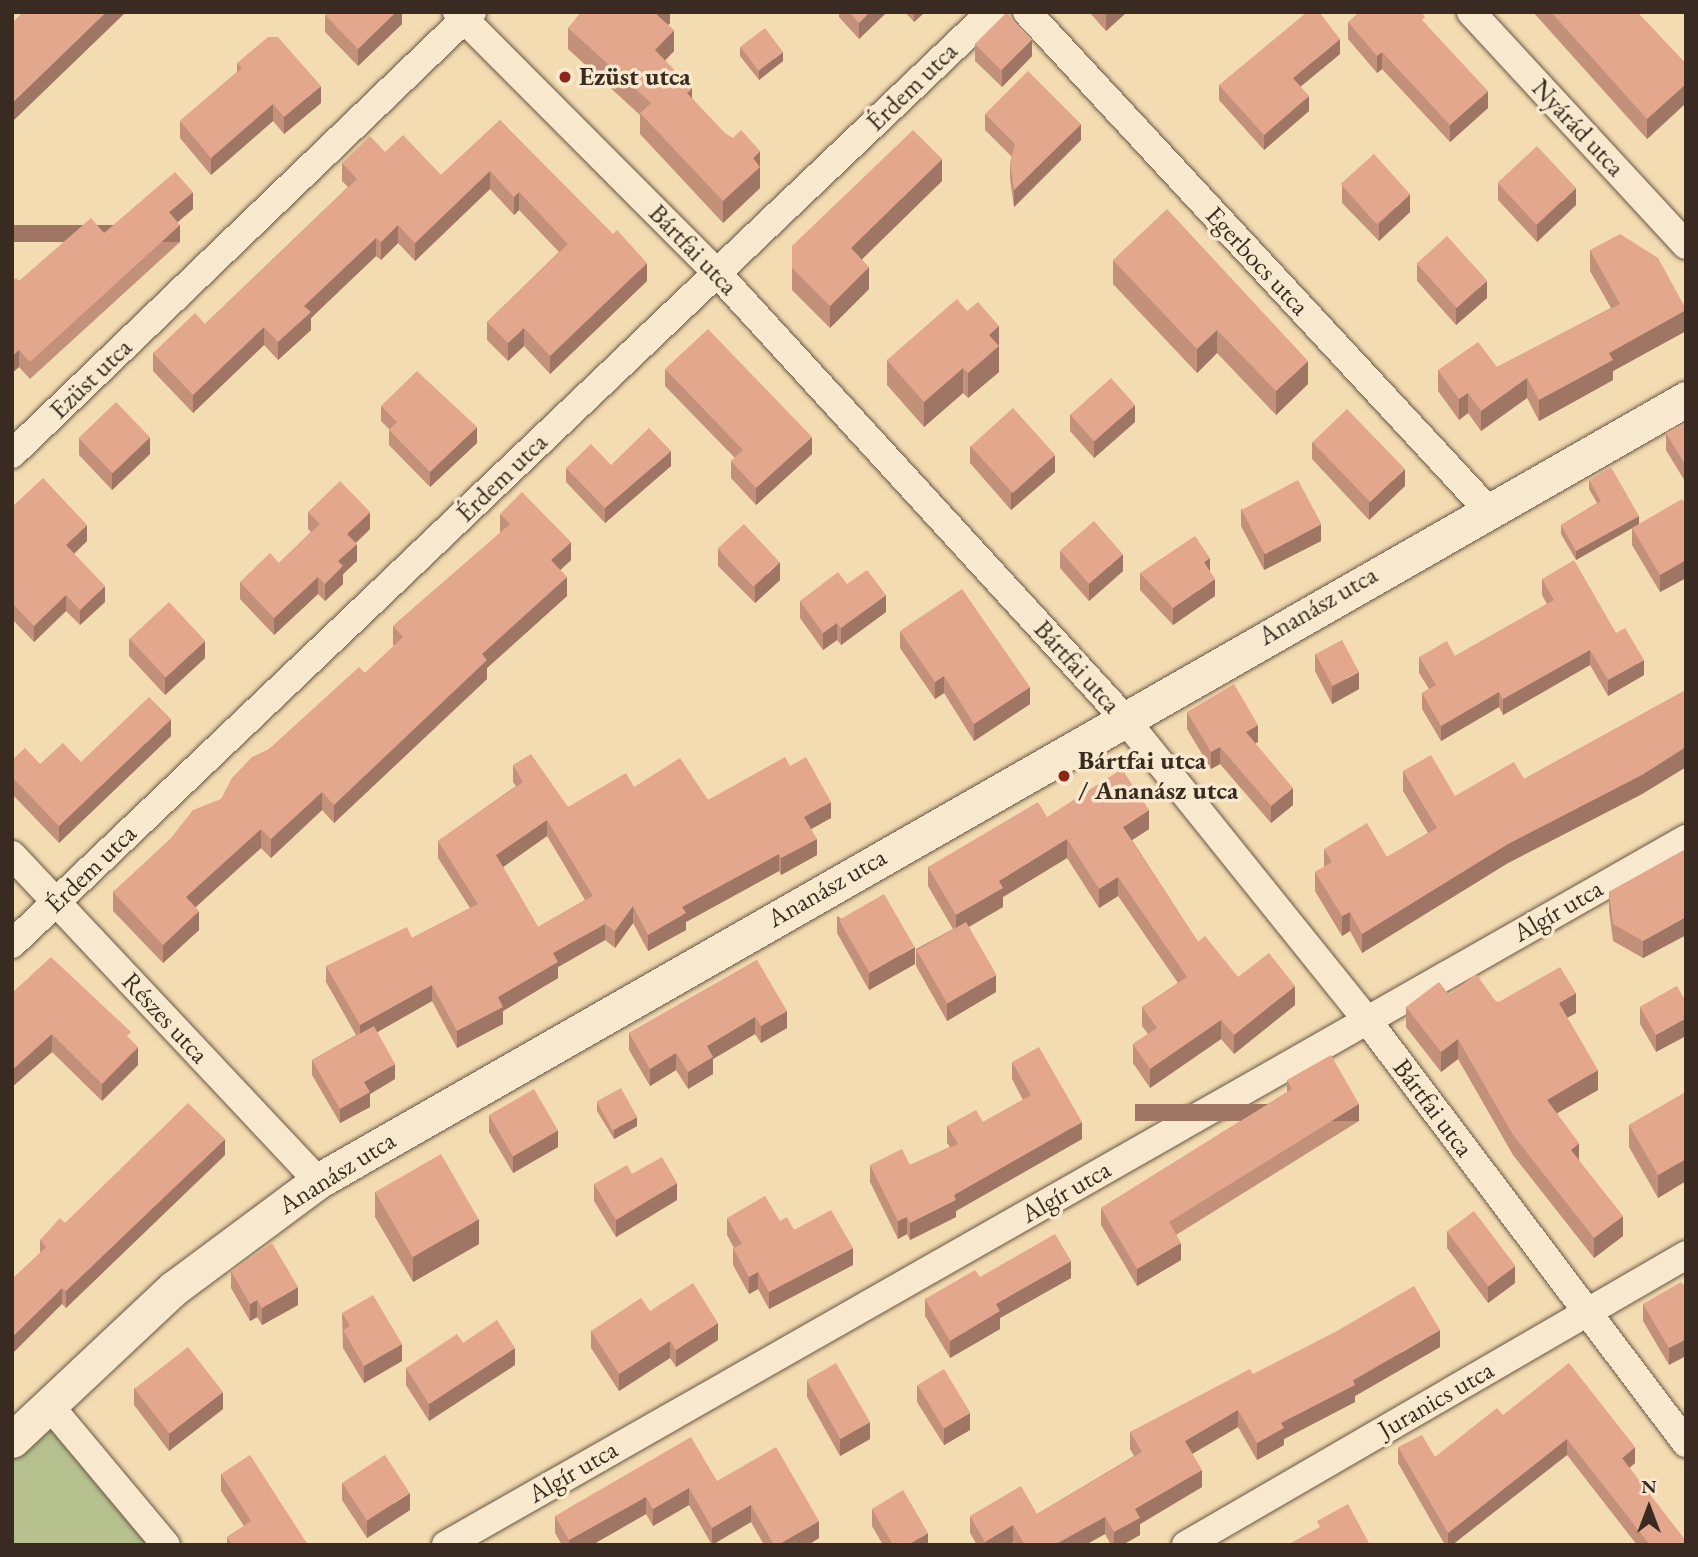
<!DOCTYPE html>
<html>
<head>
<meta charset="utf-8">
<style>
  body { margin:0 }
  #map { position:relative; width:1698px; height:1557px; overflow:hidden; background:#f4dcb2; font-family:"EB Garamond",serif }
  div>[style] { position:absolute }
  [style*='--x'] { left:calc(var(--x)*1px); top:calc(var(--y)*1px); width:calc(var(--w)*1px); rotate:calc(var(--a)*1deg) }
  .green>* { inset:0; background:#b7c18f }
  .roads { filter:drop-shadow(0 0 2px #685745) drop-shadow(0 0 2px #685745) }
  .minor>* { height:28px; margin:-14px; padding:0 14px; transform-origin:14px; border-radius:14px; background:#f8e8cd }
  .tertiary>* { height:35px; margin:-17.5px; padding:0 17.5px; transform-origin:17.5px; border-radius:17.5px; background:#f8e8cd }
  .wall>* { inset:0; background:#c3907a }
  .shaded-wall>* { inset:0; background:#9f7563; transform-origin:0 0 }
  .building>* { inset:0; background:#e3a78e; transform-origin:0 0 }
  .dots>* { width:19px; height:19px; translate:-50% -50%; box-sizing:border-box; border:4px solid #f8e8cd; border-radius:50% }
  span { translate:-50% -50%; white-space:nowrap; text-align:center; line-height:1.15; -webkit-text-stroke:7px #f8e8cd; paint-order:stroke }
  .poi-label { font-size:26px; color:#392b21; font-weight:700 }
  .left { translate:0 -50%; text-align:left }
  .street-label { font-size:26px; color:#392b21 }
  .frame { position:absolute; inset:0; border:14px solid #392b21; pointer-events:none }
  .north { position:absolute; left:1614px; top:1473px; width:70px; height:70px; -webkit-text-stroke:5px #f8e8cd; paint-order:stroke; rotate:0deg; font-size:19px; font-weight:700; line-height:28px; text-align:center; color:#392b21 }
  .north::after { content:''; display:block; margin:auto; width:24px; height:32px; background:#392b21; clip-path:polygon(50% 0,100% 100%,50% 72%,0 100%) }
</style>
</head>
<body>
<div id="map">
  <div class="green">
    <div style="clip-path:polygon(49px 1405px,166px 1545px,12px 1545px,12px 1440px)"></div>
  </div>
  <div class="roads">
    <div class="minor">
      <div style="--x:457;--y:12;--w:368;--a:45.1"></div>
      <div style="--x:717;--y:273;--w:603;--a:47.55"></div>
      <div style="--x:1124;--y:718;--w:388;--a:51.2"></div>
      <div style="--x:1367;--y:1020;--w:530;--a:52.98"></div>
      <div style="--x:1027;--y:12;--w:677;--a:47.21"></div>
      <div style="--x:1471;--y:12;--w:317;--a:47.3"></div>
      <div style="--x:12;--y:454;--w:638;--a:-43.86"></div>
      <div style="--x:12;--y:855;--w:447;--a:46.8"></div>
      <div style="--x:12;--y:944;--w:1352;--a:-43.59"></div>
      <div style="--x:49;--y:1405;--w:182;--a:50.1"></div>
      <div style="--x:446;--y:1545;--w:1427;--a:-29.66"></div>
      <div style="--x:1186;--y:1545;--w:578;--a:-30.11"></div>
    </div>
    <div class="tertiary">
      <div style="--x:12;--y:1440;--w:222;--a:-43.2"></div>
      <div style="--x:174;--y:1288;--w:179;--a:-36.6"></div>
      <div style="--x:318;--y:1181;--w:1576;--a:-29.75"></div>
    </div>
  </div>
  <div class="wall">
    <div style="clip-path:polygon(402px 12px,402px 24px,358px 66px,325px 32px,325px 15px)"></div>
    <div style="clip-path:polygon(670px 12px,670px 23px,668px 25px,674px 51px,665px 60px,692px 98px,760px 188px,723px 223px,640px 134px,640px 115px,568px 49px,568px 28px)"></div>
    <div style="clip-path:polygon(839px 12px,887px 12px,859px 39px,839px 17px)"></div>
    <div style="clip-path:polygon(905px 12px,925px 12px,914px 22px)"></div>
    <div style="clip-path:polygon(1089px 12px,1127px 12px,1106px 31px)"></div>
    <div style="clip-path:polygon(1533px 12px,1637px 12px,1686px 64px,1686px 103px,1647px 139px)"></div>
    <div style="clip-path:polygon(1348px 22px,1425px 23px,1488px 108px,1450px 142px,1382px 69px,1377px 73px,1348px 39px)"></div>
    <div style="clip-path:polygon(975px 44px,1032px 56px,1002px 87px,975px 61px)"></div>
    <div style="clip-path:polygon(740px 47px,783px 61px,759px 80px,740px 56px)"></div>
    <div style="clip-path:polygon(1340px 54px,1300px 86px,1309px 111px,1264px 150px,1219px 100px,1219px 85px)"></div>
    <div style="clip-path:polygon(237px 63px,321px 103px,284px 134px,273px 121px,211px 175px,180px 138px,180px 121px,237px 72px)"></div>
    <div style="clip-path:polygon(985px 114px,1081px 140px,1014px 207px,1010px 179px,1010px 162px,1012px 157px,985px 130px)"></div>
    <div style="clip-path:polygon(500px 120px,647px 281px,550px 374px,524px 346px,508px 361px,487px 340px,487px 322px,559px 252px,519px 210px,514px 215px,490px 189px,415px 261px,398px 243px,381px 260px,376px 256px,311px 318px,311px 330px,278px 360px,264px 345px,193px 413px,153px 371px,153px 353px,205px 324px,348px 187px,342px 181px,342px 163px,385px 152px,441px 175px)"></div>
    <div style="clip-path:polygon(942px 181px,862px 259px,869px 289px,830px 328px,792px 290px,792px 246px)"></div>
    <div style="clip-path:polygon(1498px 183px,1576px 205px,1537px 242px,1498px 200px)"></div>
    <div style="clip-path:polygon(1342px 185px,1410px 212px,1379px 241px,1342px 203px)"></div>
    <div style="clip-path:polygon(193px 209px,178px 222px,180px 242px,30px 379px,19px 367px,12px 373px,12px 281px,19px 281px,104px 233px)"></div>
    <div style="clip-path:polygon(1590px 250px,1686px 309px,1686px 331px,1613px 371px,1613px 380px,1539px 421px,1527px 398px,1481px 431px,1468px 413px,1459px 420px,1438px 391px,1438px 370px,1497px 367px,1611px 308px,1590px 271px)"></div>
    <div style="clip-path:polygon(1113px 260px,1308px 384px,1276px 415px,1217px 353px,1197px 373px,1113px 284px)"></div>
    <div style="clip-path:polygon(1417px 264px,1487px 298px,1456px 325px,1417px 281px)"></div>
    <div style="clip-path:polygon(967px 311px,999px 326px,999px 372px,968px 398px,963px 393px,924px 427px,887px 385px,887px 360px)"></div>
    <div style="clip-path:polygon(665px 369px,812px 454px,756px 505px,731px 478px,731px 461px,735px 458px,665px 386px)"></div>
    <div style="clip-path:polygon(381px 406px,477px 443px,430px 487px,389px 445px,389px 429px,381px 421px)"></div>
    <div style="clip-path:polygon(1070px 414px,1135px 422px,1094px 458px,1070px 431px)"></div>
    <div style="clip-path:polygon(1686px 422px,1686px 483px,1666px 450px,1666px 433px)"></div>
    <div style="clip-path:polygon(79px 438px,150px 454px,112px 490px,79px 455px)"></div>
    <div style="clip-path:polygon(1312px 442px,1405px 486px,1369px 520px,1312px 459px)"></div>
    <div style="clip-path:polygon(970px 446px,1055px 472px,1011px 510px,970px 463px)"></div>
    <div style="clip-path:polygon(611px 465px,671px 466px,605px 523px,566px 482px,566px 468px)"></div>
    <div style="clip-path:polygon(1589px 480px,1639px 524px,1686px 505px,1686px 578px,1660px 592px,1632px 545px,1632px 528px,1636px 526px,1576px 560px,1561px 534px,1561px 525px,1597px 503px,1589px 489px)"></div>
    <div style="clip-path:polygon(12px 507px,87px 541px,74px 554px,105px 602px,80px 625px,66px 611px,34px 642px,12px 619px)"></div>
    <div style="clip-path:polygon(1241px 509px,1321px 541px,1264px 570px,1241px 526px)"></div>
    <div style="clip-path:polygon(308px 512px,370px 529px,356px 543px,357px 561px,343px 574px,343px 584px,325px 601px,318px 594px,274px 635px,240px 599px,240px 582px,279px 563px,311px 532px,308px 529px)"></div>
    <div style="clip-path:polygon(500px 514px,571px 560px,560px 570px,567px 596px,487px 668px,487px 679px,334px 823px,322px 810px,271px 858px,261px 848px,195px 907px,199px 930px,163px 963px,113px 911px,113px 892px,221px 799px,269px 749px,365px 673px,394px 646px,393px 644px,393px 626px,500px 533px)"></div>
    <div style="clip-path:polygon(718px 549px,780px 580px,755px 603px,718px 566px)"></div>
    <div style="clip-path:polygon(1060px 551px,1123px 571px,1089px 601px,1060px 568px)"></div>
    <div style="clip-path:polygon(1140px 573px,1215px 596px,1173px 625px,1140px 590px)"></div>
    <div style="clip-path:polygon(1542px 579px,1616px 633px,1644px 675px,1608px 696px,1590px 665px,1503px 715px,1499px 707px,1441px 741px,1422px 709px,1422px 693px,1429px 689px,1419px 673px,1419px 657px,1455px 656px,1547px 604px,1542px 595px)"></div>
    <div style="clip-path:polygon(800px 601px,886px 612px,841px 645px,837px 640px,823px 650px,800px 618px)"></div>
    <div style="clip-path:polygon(900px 631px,1030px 704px,974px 741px,944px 693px,935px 699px,900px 648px)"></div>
    <div style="clip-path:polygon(129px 639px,205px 658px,165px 695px,129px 656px)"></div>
    <div style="clip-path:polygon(1315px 654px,1359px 689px,1332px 704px,1315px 671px)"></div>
    <div style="clip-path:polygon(1686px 690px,1686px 767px,1642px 794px,1508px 863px,1362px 953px,1350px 931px,1342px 936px,1315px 891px,1315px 872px,1324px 867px,1324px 849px,1387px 857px,1428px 833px,1403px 791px,1403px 771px,1455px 796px,1524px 779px)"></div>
    <div style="clip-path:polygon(1187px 712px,1258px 742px,1255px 744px,1293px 805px,1271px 823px,1220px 764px,1211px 769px,1187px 729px)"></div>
    <div style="clip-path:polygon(171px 736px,59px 843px,12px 794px,12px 760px,40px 764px,81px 762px)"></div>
    <div style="clip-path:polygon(evenodd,513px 765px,568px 807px,634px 787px,708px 800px,790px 766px,831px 818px,811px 829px,817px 855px,781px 875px,779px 871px,686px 922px,686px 930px,648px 951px,633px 923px,615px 948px,605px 940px,558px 967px,558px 978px,503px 1011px,503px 1024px,457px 1048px,432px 1001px,377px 1032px,395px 1079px,370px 1094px,370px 1107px,340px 1123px,312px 1075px,312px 1060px,356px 1035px,326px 982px,326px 966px,412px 938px,470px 908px,438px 858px,438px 841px,516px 786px,513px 782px,513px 765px,547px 836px,585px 900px,538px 927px,503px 867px,547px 836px)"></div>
    <div style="clip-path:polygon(1047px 817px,1149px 829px,1132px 840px,1198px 942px,1238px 977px,1295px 1005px,1234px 1054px,1221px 1039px,1150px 1088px,1133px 1063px,1133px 1044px,1148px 1034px,1142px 1026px,1142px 1007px,1178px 983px,1118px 896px,1099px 908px,1067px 858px,1003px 897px,1003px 907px,969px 927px,996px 992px,947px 1021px,916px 966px,916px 949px,953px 929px,928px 886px,928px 867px)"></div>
    <div style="clip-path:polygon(1686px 849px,1686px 935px,1643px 958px,1613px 941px,1609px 910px,1609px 892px)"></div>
    <div style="clip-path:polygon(837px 916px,915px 964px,869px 990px,837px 933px)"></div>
    <div style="clip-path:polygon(757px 960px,787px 1028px,761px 1043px,755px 1034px,713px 1059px,713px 1074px,688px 1089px,676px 1070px,650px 1086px,629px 1050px,629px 1033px)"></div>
    <div style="clip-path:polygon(1677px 986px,1656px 1052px,1640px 1024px,1640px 1007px)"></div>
    <div style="clip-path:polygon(12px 993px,131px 1040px,138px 1065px,102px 1101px,52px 1052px,12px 1087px)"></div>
    <div style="clip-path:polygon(1449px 995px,1576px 1013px,1567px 1018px,1598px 1090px,1557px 1113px,1579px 1161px,1623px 1236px,1594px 1258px,1513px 1155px,1458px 1059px,1441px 1072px,1406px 1027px,1406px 1007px)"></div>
    <div style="clip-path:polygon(1012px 1062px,1082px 1139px,956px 1211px,956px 1217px,910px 1240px,907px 1234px,898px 1239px,870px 1182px,870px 1165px,910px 1165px,950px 1147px,947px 1143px,947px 1126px,983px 1122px,1023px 1100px,1012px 1079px)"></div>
    <div style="clip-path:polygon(1287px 1080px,1359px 1121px,1176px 1235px,1181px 1260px,1137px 1286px,1101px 1225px,1101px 1208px,1287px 1092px)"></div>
    <div style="clip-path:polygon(1686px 1092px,1686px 1181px,1658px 1198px,1629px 1147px,1629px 1125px)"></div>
    <div style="clip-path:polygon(597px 1102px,637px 1126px,614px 1139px,597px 1111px)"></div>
    <div style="clip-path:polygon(489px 1115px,558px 1147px,513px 1173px,489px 1132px)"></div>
    <div style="clip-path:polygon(225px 1155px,66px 1308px,62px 1304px,40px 1253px,40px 1240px,65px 1223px)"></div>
    <div style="clip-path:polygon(632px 1174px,677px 1200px,616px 1237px,594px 1201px,594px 1184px)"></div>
    <div style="clip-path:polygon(375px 1192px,479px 1244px,413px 1282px,375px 1217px)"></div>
    <div style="clip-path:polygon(727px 1218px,780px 1221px,853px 1265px,769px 1309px,758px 1289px,749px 1294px,733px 1265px,733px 1248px,734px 1248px,727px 1235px)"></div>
    <div style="clip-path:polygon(1447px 1231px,1515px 1283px,1488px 1303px,1447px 1248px)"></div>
    <div style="clip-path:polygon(231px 1271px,298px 1305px,262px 1325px,257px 1317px,250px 1321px,231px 1288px)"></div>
    <div style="clip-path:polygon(980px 1277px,1071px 1278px,1000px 1318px,1000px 1329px,950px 1358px,925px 1316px,925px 1299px)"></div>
    <div style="clip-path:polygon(1686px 1288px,1669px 1365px,1643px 1321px,1643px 1304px)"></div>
    <div style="clip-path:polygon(650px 1311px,718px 1340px,676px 1367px,670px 1358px,619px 1391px,591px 1348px,591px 1331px)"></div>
    <div style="clip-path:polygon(342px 1313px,402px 1361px,364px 1383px,343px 1348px)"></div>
    <div style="clip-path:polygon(463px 1343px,515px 1365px,429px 1421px,406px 1385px,406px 1368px)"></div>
    <div style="clip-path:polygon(1440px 1347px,1355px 1396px,1355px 1402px,1284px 1439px,1284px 1445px,1257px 1460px,1238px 1427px,1192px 1454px,1202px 1487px,1140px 1524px,1140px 1535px,1122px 1545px,1111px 1545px,1105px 1534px,1085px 1545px,1015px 1545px,1013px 1542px,1009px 1545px,977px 1545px,970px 1533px,970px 1516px,1037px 1514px,1134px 1456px,1130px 1449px,1130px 1432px,1253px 1374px)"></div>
    <div style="clip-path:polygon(807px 1380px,870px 1439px,840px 1456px,807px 1397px)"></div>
    <div style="clip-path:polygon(917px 1385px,970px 1430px,944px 1445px,917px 1402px)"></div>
    <div style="clip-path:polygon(134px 1388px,223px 1409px,169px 1451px,134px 1405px)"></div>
    <div style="clip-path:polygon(1503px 1415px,1635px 1463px,1629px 1468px,1686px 1545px,1637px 1545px,1567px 1455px,1452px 1545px,1445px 1545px,1398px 1463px,1398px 1447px,1435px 1457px)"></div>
    <div style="clip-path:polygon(221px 1474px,308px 1545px,227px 1545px,227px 1537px,244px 1526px,221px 1491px)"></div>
    <div style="clip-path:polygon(717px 1481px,819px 1538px,808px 1545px,764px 1545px,751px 1522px,712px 1545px,689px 1505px,653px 1526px,646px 1514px,592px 1545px,562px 1545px,555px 1533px,555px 1516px)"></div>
    <div style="clip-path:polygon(342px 1483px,410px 1510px,367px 1538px,342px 1500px)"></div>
    <div style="clip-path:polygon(872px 1509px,928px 1545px,883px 1545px,872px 1526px)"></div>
  </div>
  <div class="shaded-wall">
    <div style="clip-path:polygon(106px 12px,126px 12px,12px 122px,12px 103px)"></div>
    <div style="clip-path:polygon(396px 12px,402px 12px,402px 24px,358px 66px,358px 49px)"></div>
    <div style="clip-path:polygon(660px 12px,670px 12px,670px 23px,657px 36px,657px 15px)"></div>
    <div style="clip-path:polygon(870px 12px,887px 12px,859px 39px,859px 23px)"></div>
    <div style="clip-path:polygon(914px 12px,925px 12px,914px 22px)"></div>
    <div style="clip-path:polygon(1108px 12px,1127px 12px,1106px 31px,1106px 14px)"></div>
    <div style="clip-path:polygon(674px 30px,674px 51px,655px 71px,655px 50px)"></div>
    <div style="clip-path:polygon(1032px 39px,1032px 56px,1002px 87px,1002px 70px)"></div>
    <div style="clip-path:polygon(1340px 39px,1340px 54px,1293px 93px,1293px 78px)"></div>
    <div style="clip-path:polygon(783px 52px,783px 61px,759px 80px,759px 71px)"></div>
    <div style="clip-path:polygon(1382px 52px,1382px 69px,1377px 73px,1377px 56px)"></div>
    <div style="clip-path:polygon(1686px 84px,1686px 103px,1647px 139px,1647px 119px)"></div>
    <div style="clip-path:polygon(321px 86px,321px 103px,284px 134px,284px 117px)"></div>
    <div style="clip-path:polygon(692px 88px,692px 110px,687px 93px)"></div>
    <div style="clip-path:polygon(1488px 91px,1488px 108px,1450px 142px,1450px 125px)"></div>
    <div style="clip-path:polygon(1309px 96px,1309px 111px,1264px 150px,1264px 135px)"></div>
    <div style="clip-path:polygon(273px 104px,273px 121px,211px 175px,211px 158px)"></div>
    <div style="clip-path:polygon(1081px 124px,1081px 140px,1014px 207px,1014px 190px)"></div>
    <div style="clip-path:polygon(760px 151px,760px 188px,723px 223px,723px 201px,753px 158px)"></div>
    <div style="clip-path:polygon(942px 159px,942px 181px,851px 270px,851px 248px)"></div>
    <div style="clip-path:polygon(490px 171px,490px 189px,415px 261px,415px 243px)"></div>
    <div style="clip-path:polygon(1576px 188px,1576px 205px,1537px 242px,1537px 225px)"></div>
    <div style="clip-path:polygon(193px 192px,193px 209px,169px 229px,169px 212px)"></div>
    <div style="clip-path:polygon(519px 192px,519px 210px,514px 215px,514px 197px)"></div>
    <div style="clip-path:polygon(1410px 194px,1410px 212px,1379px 241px,1379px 224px)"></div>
    <div style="left:180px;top:225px;width:17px;height:203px;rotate:90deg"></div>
    <div style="clip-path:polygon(398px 225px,398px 243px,381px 260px,381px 242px)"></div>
    <div style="clip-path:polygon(376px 238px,376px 256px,311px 318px,311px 330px,278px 360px,278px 342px,304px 306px)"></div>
    <div style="clip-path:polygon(647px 263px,647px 281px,550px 374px,550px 356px)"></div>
    <div style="clip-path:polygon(869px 267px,869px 289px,830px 328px,830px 306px)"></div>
    <div style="clip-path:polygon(1487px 281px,1487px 298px,1456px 325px,1456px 307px)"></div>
    <div style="clip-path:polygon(1686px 310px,1686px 331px,1613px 371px,1613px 380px,1539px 421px,1539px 400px,1609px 353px)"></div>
    <div style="clip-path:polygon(999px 326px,999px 372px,968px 398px,968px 373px,989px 335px)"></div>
    <div style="clip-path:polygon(264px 327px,264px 345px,193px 413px,193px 395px)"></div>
    <div style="clip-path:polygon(524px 328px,524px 346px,508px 361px,508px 343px)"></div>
    <div style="clip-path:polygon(1217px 330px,1217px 353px,1197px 373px,1197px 349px)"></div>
    <div style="clip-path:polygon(19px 350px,19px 367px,12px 373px,12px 356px)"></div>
    <div style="clip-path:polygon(1308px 361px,1308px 384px,1276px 415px,1276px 391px)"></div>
    <div style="clip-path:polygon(963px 368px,963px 393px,924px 427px,924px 402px)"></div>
    <div style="clip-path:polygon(1527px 378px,1527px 398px,1481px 431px,1481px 411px)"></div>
    <div style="clip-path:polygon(1468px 393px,1468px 413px,1459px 420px,1459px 399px)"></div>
    <div style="clip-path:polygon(1135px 405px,1135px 422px,1094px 458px,1094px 441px)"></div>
    <div style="clip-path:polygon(477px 427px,477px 443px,430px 487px,430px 472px)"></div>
    <div style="clip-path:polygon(150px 437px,150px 454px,112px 490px,112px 473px)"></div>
    <div style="clip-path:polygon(812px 437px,812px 454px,756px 505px,756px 488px)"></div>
    <div style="clip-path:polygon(671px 451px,671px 466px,605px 523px,605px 508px)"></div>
    <div style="clip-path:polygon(1055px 455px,1055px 472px,1011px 510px,1011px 493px)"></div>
    <div style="clip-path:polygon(1405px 469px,1405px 486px,1369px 520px,1369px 503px)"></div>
    <div style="clip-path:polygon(370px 512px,370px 529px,347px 551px,347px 534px)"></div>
    <div style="clip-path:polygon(1639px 516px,1639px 524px,1576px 560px,1576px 551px)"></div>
    <div style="clip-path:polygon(1321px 524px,1321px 541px,1264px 570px,1264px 553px)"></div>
    <div style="clip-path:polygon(87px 525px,87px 541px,66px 561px,66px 545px)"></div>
    <div style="clip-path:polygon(571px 542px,571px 560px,551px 579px,551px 560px)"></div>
    <div style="clip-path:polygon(357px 544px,357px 561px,343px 574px,343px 584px,325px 601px,325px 584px,338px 561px)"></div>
    <div style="clip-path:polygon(1123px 554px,1123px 571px,1089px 601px,1089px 584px)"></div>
    <div style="clip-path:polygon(1210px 558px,1210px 575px,1204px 562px)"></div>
    <div style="clip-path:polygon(1686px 560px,1686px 578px,1660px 592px,1660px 575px)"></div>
    <div style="clip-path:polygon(780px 562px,780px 580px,755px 603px,755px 586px)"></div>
    <div style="clip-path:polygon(318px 577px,318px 594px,274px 635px,274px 618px)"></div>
    <div style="clip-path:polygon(567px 577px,567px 596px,487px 668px,487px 679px,334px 823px,334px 805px,482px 654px)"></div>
    <div style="clip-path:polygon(1215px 579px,1215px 596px,1173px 625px,1173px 608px)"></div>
    <div style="clip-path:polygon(105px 586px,105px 602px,80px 625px,80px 610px)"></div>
    <div style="clip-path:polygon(66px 595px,66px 611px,34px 642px,34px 626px)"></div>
    <div style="clip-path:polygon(886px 595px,886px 612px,841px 645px,841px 628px)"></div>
    <div style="clip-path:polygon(837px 623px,837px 640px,823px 650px,823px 633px)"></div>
    <div style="clip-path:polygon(205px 641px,205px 658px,165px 695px,165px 678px)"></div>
    <div style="clip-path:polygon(1590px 650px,1590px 665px,1503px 715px,1503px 699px)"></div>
    <div style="clip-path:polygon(1644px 660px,1644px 675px,1608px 696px,1608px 680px)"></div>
    <div style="clip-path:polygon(1359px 672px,1359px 689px,1332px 704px,1332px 687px)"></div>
    <div style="clip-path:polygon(944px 676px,944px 693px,935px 699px,935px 682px)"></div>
    <div style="clip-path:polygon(1030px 687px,1030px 704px,974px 741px,974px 724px)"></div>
    <div style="clip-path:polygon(1499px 692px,1499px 707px,1441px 741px,1441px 726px)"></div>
    <div style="clip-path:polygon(171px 719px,171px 736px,59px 843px,59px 826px)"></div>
    <div style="clip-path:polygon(1258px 725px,1258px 742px,1246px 749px,1246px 732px)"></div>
    <div style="clip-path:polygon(1220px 747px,1220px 764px,1211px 769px,1211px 752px)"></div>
    <div style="clip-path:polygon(1686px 747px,1686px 767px,1642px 794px,1508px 863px,1362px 953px,1362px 934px,1508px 844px)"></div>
    <div style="clip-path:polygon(1293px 788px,1293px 805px,1271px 823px,1271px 806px)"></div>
    <div style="clip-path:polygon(322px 792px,322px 810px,271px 858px,271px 839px)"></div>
    <div style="clip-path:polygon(831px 802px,831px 818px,804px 833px,804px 817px)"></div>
    <div style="clip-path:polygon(1149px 810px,1149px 829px,1123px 846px,1123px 827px)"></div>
    <div style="clip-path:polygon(547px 820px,547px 836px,496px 872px,496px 855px)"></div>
    <div style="clip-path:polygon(261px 829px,261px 848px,186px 916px,186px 897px)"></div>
    <div style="clip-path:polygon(817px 839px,817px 855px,781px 875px,781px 858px)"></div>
    <div style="clip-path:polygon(1067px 839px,1067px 858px,1003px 897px,1003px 907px,956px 934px,956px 915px,999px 881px)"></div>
    <div style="clip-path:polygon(779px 854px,779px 871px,686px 922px,686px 930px,648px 951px,648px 935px,682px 907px)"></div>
    <div style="clip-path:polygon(1118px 877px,1118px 896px,1099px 908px,1099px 889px)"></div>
    <div style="clip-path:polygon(633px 906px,633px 923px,615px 948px,615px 931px)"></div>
    <div style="clip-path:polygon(199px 911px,199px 930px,163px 963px,163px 945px)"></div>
    <div style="clip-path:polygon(1350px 912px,1350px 931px,1342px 936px,1342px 916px)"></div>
    <div style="clip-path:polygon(1686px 917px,1686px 935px,1643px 958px,1643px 941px)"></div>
    <div style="clip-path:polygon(605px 924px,605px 940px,558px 967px,558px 978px,503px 1011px,503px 1024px,457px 1048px,457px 1031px,553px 953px)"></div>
    <div style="clip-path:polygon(915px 947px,915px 964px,869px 990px,869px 973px)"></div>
    <div style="clip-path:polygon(996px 975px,996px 992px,947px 1021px,947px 1004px)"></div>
    <div style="clip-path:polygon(432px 985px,432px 1001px,360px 1042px,360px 1025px)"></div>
    <div style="clip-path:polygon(1295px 986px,1295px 1005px,1234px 1054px,1234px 1035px)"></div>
    <div style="clip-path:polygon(1576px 993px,1576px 1013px,1559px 1022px,1559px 1003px)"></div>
    <div style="clip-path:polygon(787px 1011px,787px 1028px,761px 1043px,761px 1026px)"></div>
    <div style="clip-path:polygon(755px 1017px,755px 1034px,713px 1059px,713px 1074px,688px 1089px,688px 1072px,707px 1046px)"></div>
    <div style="clip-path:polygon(1686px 1018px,1686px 1036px,1656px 1052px,1656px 1035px)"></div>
    <div style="clip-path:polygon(1221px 1020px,1221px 1039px,1150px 1088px,1150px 1069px)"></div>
    <div style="clip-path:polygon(52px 1034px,52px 1052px,12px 1087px,12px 1070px)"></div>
    <div style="clip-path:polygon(1458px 1039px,1458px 1059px,1441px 1072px,1441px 1052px)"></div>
    <div style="clip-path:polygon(138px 1047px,138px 1065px,102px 1101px,102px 1084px)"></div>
    <div style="clip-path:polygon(676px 1053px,676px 1070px,650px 1086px,650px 1069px)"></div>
    <div style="clip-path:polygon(395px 1064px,395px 1079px,370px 1094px,370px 1107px,340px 1123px,340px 1109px,364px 1082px)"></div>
    <div style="clip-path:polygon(1598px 1070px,1598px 1090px,1547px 1119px,1547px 1100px)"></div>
    <div style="left:1359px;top:1104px;width:17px;height:224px;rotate:90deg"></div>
    <div style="clip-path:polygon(637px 1117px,637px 1126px,614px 1139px,614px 1130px)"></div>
    <div style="clip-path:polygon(1082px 1122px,1082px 1139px,956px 1211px,956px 1217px,910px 1240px,910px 1223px,954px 1195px)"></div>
    <div style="clip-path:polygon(558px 1130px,558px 1147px,513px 1173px,513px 1156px)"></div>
    <div style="clip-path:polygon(225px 1139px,225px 1155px,66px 1308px,66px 1291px)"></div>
    <div style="clip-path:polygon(1579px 1143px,1579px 1163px,1571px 1150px)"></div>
    <div style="clip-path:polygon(1686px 1159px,1686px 1181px,1658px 1198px,1658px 1175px)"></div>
    <div style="clip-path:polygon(677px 1183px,677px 1200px,616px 1237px,616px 1220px)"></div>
    <div style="clip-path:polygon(1623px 1216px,1623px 1236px,1594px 1258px,1594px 1238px)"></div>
    <div style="clip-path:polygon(907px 1217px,907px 1234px,898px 1239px,898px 1221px)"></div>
    <div style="clip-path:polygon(479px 1219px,479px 1244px,413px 1282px,413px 1257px)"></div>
    <div style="clip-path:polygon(1181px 1243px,1181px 1260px,1137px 1286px,1137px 1269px)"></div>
    <div style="clip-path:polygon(853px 1248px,853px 1265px,769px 1309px,769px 1292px)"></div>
    <div style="clip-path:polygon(1071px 1261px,1071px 1278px,1000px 1318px,1000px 1329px,950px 1358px,950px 1341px,996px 1304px)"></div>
    <div style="clip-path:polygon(1515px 1266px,1515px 1283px,1488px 1303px,1488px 1286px)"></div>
    <div style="clip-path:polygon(758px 1272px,758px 1289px,749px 1294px,749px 1277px)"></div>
    <div style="clip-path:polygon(298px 1287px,298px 1305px,262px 1325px,262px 1308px)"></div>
    <div style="clip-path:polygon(62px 1288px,62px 1304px,12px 1354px,12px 1337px)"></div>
    <div style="clip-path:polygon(257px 1300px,257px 1317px,250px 1321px,250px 1304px)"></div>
    <div style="clip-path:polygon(718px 1323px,718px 1340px,676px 1367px,676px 1350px)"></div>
    <div style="clip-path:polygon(1440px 1330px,1440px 1347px,1355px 1396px,1355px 1402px,1284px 1439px,1284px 1445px,1257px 1460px,1257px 1443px,1281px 1423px)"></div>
    <div style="clip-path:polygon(1686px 1339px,1686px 1356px,1669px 1365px,1669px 1348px)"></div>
    <div style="clip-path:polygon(670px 1341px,670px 1358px,619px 1391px,619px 1374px)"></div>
    <div style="clip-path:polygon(402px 1344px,402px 1361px,364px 1383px,364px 1366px)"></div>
    <div style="clip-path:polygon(515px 1348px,515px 1365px,429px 1421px,429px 1404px)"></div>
    <div style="clip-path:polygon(223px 1392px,223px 1409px,169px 1451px,169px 1433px)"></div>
    <div style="clip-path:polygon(1238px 1410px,1238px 1427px,1185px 1458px,1185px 1441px)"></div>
    <div style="clip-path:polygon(970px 1413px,970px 1430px,944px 1445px,944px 1428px)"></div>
    <div style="clip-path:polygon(870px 1422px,870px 1439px,840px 1456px,840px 1439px)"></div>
    <div style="clip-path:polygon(1567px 1439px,1567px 1455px,1452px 1545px,1448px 1545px,1448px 1533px)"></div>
    <div style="clip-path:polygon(1635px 1447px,1635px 1463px,1622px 1474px,1622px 1458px)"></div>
    <div style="clip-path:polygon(1202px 1470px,1202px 1487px,1140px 1524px,1140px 1535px,1122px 1545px,1114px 1545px,1114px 1532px,1135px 1509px)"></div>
    <div style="clip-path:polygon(689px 1488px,689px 1505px,653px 1526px,653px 1509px)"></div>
    <div style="clip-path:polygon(410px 1493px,410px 1510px,367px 1538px,367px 1521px)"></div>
    <div style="clip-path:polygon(646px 1497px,646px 1514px,592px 1545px,569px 1545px,569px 1540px)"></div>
    <div style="clip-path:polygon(751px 1505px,751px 1522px,712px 1545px,712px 1528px)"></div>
    <div style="clip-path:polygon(1105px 1517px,1105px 1534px,1085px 1545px,1055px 1545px)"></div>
    <div style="clip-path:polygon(819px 1521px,819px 1538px,808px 1545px,778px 1545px)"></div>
    <div style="clip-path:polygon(1013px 1525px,1013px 1542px,1009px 1545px,985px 1545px,985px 1542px)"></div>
    <div style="clip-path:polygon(928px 1533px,928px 1545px,908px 1545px)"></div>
  </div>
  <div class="building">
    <div style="clip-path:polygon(23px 12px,106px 12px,12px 103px,12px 23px)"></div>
    <div style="clip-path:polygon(328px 12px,396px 12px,358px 49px,325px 15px)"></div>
    <div style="clip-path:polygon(581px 12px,660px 12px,657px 15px,674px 30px,655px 50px,692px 88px,687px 93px,725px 133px,733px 138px,741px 130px,760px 151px,753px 158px,760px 167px,723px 201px,640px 113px,651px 103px,568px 28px)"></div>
    <div style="clip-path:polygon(849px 12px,870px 12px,859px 23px)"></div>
    <div style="clip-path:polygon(1307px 12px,1319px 12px,1340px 39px,1293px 78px,1309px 96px,1264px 135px,1219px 85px)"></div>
    <div style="clip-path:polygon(1359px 12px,1421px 12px,1425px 17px,1422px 20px,1488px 91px,1450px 125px,1382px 52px,1377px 56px,1348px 22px)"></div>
    <div style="clip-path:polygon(1551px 12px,1637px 12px,1686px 64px,1686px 84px,1647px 119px)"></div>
    <div style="left:1006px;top:13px;width:37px;height:44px;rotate:45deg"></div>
    <div style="left:765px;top:28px;width:30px;height:31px;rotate:53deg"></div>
    <div style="clip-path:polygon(268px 37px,278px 37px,321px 86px,284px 117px,273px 104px,211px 158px,180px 121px,242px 68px,237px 63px)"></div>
    <div style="clip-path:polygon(1028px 71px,1081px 124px,1014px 190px,1010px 162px,1015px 144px,985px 114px)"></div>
    <div style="clip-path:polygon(500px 120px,613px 234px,617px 230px,647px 263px,550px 356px,524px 328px,508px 343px,487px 322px,568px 244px,519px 192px,514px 197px,490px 171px,415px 243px,398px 225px,381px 242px,376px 238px,304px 306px,311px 312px,278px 342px,264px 327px,193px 395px,153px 353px,195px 313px,205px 324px,357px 179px,342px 163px,370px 136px,385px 152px,403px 135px,441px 175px)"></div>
    <div style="clip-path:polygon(913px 130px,942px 159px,851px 248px,869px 267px,830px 306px,792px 268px,792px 246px)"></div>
    <div style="left:1537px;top:146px;width:57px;height:54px;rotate:47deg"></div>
    <div style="left:1374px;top:154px;width:54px;height:45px;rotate:48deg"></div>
    <div style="clip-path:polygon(175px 172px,193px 192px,169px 212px,180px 225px,30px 362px,19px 350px,12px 356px,12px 281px,16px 278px,19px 281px,91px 218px,104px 233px)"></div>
    <div style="clip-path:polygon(1167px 209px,1308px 361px,1276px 391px,1217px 330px,1197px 349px,1113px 260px)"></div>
    <div style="clip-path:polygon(1620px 234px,1658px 258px,1686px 309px,1686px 310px,1609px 353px,1613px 360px,1539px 400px,1527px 378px,1481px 411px,1468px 393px,1459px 399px,1438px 370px,1478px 342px,1497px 367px,1620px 304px,1590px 250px)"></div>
    <div style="left:1447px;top:236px;width:60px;height:41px;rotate:48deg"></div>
    <div style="clip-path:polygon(957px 299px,967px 311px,978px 302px,999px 326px,989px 335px,999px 346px,968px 373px,963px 368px,924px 402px,887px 360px)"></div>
    <div style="clip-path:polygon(708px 329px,812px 437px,756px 488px,731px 461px,743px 450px,665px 369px)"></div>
    <div style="clip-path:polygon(417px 371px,477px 427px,430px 472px,389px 430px,397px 422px,381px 406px)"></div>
    <div style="left:1111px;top:378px;width:36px;height:55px;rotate:48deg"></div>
    <div style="left:116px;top:402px;width:49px;height:52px;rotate:46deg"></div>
    <div style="left:1013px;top:408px;width:63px;height:57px;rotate:48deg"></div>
    <div style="left:1347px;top:409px;width:83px;height:48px;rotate:46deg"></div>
    <div style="clip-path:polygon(1686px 422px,1686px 466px,1666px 433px)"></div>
    <div style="clip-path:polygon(649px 428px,671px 451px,605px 508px,566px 468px,591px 444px,611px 465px)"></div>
    <div style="clip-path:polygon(1611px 467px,1639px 516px,1576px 551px,1561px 525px,1601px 501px,1589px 480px)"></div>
    <div style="clip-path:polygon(43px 478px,87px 525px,66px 545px,105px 586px,80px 610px,66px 595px,34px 626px,12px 603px,12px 507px)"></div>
    <div style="left:1298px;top:480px;width:50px;height:64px;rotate:62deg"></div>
    <div style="clip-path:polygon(340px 481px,370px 512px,347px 534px,357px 544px,338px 561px,343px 566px,325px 584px,318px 577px,274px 618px,240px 582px,270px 553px,279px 563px,320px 524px,308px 512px)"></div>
    <div style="clip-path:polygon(522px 492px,571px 542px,551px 560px,567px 577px,482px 654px,487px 660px,334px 805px,322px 792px,271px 839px,261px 829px,186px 897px,199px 911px,163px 945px,113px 892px,171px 838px,193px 810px,221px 799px,232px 778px,252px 757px,269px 749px,359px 667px,365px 673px,403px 637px,393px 626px,510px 524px,500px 514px)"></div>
    <div style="clip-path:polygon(1682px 499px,1686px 505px,1686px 560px,1660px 575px,1632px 528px)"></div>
    <div style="left:1094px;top:521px;width:44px;height:45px;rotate:49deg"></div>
    <div style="left:744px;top:524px;width:52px;height:36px;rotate:47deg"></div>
    <div style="clip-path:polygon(1195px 536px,1210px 558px,1204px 562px,1215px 579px,1173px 608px,1140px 573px)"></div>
    <div style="clip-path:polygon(1574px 560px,1616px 633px,1625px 628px,1644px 660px,1608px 680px,1590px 650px,1503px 699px,1499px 692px,1441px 726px,1422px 693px,1436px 685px,1419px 657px,1447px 641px,1455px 656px,1554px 600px,1542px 579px)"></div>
    <div style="clip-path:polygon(867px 570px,886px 595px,841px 628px,837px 623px,823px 633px,800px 601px,838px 572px,847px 584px)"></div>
    <div style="clip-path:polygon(962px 589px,1030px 687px,974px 724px,944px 676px,935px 682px,900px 631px)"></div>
    <div style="left:169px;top:602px;width:53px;height:54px;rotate:47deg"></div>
    <div style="left:1342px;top:640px;width:36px;height:30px;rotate:62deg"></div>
    <div style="clip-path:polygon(1234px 684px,1258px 725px,1246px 732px,1293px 788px,1271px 806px,1220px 747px,1211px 752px,1187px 712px)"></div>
    <div style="clip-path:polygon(1686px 690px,1686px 747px,1642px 775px,1508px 844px,1362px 934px,1350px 912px,1342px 916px,1315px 872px,1332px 862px,1324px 849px,1367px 823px,1387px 857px,1437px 828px,1403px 771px,1431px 755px,1455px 796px,1514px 762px,1524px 779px)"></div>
    <div style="clip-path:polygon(149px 697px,171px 719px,59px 826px,12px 777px,12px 760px,25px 748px,40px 764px,63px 743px,81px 762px)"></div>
    <div style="clip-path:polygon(evenodd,531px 754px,568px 807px,626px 773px,634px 787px,680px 758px,708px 800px,785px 757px,790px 766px,806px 757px,831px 802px,804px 817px,817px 839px,781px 858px,779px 854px,682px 907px,686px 913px,648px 935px,633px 906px,615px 931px,605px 924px,553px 953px,558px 962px,498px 997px,503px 1007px,457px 1031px,432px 985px,360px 1025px,326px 966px,407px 927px,412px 938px,478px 904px,438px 841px,523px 782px,513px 765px,531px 754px,547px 820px,593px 896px,538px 927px,496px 855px,547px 820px)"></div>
    <div style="clip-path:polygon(1122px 769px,1149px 810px,1123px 827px,1198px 942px,1205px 936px,1238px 977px,1269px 953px,1295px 986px,1234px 1035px,1221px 1020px,1150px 1069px,1133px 1044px,1157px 1028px,1142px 1007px,1187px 977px,1118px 877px,1099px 889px,1067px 839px,999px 881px,1003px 888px,956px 915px,928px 867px,1038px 802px,1047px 817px)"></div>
    <div style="clip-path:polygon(1686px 849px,1686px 917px,1643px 941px,1613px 924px,1609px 892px)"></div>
    <div style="left:884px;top:894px;width:61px;height:52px;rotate:60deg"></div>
    <div style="left:966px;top:922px;width:61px;height:57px;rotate:60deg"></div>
    <div style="clip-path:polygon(51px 957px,131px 1032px,127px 1036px,138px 1047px,102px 1084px,52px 1034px,12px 1070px,12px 993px)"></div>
    <div style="clip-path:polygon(757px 960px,787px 1011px,761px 1026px,755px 1017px,707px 1046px,713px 1057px,688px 1072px,676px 1053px,650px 1069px,629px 1033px)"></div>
    <div style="clip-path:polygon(1560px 967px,1576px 993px,1559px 1003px,1598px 1070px,1547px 1100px,1579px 1143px,1571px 1150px,1623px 1216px,1594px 1238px,1513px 1135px,1458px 1039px,1441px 1052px,1406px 1007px,1439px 982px,1449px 995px,1476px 974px,1497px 1003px)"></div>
    <div style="clip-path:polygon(1677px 986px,1686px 1002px,1686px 1018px,1656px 1035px,1640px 1007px)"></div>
    <div style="clip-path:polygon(374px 1026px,395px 1064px,364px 1082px,370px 1092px,340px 1109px,312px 1060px)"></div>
    <div style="clip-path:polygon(1039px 1047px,1082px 1122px,954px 1195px,956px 1200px,910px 1223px,907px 1217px,898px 1221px,870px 1165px,902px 1149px,910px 1165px,958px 1144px,947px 1126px,976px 1110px,983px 1122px,1031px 1095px,1012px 1062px)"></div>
    <div style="clip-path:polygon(1331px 1055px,1359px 1104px,1169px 1222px,1181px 1243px,1137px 1269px,1101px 1208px,1292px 1089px,1287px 1080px)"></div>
    <div style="left:621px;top:1088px;width:33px;height:28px;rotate:61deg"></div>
    <div style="left:534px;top:1089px;width:48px;height:52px;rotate:60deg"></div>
    <div style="clip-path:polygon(1686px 1092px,1686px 1159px,1658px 1175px,1629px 1125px)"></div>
    <div style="clip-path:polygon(188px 1103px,225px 1139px,66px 1291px,62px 1288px,12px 1337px,12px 1279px,46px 1247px,40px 1240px,60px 1218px,65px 1223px)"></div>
    <div style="left:441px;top:1154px;width:75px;height:76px;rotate:60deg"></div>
    <div style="clip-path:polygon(662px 1157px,677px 1183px,616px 1220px,594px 1184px,627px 1165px,632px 1174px)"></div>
    <div style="clip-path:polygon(765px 1196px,780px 1221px,787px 1217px,794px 1230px,831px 1210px,853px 1248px,769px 1292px,758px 1272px,749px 1277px,733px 1248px,742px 1244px,727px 1218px)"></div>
    <div style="left:1474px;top:1211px;width:69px;height:34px;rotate:53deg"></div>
    <div style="clip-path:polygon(1055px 1234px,1071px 1261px,996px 1304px,1000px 1311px,950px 1341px,925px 1299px,975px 1270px,980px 1277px)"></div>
    <div style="clip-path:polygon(272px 1243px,298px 1287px,262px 1308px,257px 1300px,250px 1304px,231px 1271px)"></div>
    <div style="clip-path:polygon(1681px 1282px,1686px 1288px,1686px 1339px,1669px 1348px,1643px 1304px)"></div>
    <div style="clip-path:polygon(693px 1283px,718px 1323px,676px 1350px,670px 1341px,619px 1374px,591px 1331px,641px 1298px,650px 1311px)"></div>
    <div style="clip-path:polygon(1414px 1286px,1440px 1330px,1353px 1380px,1355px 1385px,1281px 1423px,1284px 1428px,1257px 1443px,1238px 1410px,1185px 1441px,1202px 1470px,1135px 1509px,1140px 1518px,1114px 1532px,1105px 1517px,1055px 1544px,1055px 1545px,1025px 1545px,1013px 1525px,985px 1542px,970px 1516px,1021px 1486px,1037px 1514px,1142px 1452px,1130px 1432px,1250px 1369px,1253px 1374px,1337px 1331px)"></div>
    <div style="clip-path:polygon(373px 1295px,402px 1344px,364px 1366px,343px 1330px,350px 1326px,342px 1313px)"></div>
    <div style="clip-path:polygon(497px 1320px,515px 1348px,429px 1404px,406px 1368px,457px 1334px,463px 1343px)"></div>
    <div style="left:188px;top:1347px;width:57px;height:68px;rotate:52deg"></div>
    <div style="left:836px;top:1363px;width:68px;height:34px;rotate:60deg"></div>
    <div style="clip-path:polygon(1569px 1363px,1635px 1447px,1622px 1458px,1686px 1541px,1686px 1545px,1650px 1545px,1567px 1439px,1448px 1533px,1398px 1447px,1422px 1435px,1435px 1457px,1497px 1408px,1503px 1415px)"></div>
    <div style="left:944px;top:1369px;width:51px;height:31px;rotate:59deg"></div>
    <div style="clip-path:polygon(691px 1437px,717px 1481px,776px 1447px,819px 1521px,778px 1545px,774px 1545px,751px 1505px,712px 1528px,689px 1488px,653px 1509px,646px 1497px,569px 1540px,555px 1516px)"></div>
    <div style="clip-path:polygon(250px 1455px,308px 1545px,232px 1545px,227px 1537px,251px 1521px,221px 1474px)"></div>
    <div style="left:385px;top:1455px;width:45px;height:51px;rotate:57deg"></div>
    <div style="clip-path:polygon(903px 1490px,928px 1533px,908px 1545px,893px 1545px,872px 1509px)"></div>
    <div style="clip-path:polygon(1348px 1504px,1370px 1545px,1287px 1545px,1320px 1527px,1317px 1521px)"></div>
  </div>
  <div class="dots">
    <div style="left:565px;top:77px;background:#8f2418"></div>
    <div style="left:1064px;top:776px;background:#8f2418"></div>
  </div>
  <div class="poi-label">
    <span class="left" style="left:579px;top:77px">Ezüst utca</span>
    <span class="left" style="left:1078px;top:776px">Bártfai utca<br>/ Ananász utca</span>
  </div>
  <div class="street-label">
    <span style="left:912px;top:87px;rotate:-44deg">Érdem utca</span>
    <span style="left:1578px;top:128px;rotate:47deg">Nyárád utca</span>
    <span style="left:693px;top:250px;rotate:46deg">Bártfai utca</span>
    <span style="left:1257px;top:261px;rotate:47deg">Egerbocs utca</span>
    <span style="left:91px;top:379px;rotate:-44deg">Ezüst utca</span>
    <span style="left:502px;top:478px;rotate:-44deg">Érdem utca</span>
    <span style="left:1318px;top:606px;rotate:-30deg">Ananász utca</span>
    <span style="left:1077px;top:667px;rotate:48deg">Bártfai utca</span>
    <span style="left:91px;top:869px;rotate:-44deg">Érdem utca</span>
    <span style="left:827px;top:888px;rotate:-30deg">Ananász utca</span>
    <span style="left:1558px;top:911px;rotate:-30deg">Algír utca</span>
    <span style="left:165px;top:1018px;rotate:47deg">Részes utca</span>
    <span style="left:1433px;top:1108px;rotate:53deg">Bártfai utca</span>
    <span style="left:337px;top:1173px;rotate:-32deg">Ananász utca</span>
    <span style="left:1066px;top:1192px;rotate:-30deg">Algír utca</span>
    <span style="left:1436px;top:1400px;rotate:-30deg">Juranics utca</span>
    <span style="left:573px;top:1472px;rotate:-30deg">Algír utca</span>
  </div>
  <div class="frame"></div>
  <div class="north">N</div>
</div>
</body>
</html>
